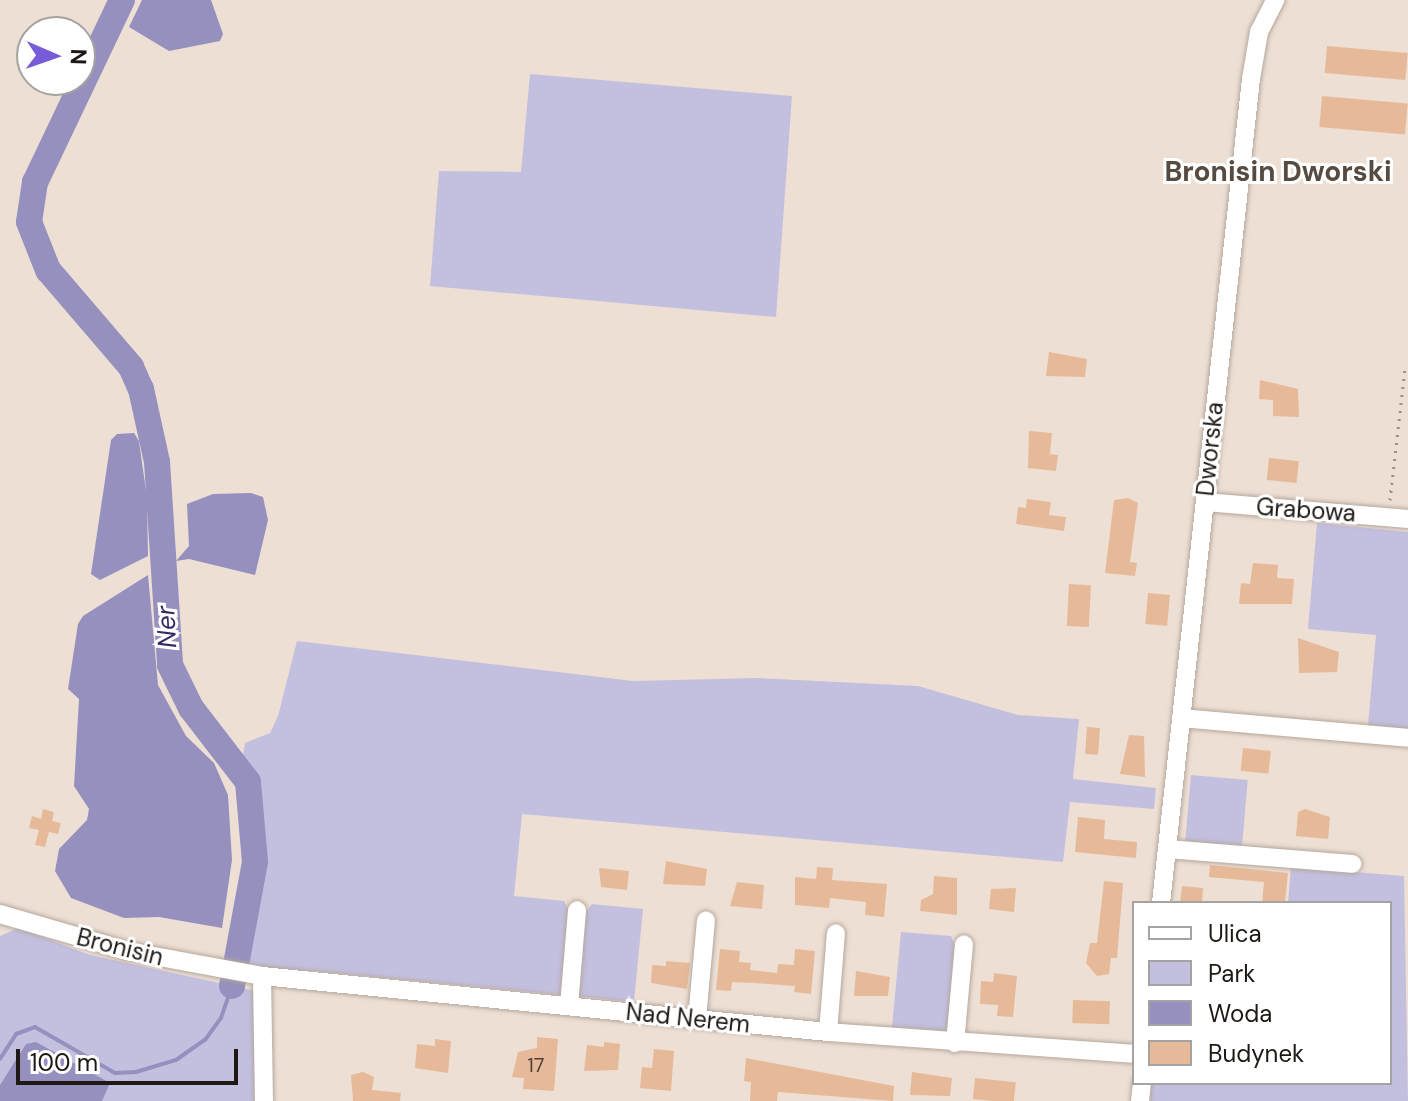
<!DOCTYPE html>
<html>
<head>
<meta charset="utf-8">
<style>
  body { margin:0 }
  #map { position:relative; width:1408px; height:1101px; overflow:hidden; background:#eedfd4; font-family:"DM Sans",sans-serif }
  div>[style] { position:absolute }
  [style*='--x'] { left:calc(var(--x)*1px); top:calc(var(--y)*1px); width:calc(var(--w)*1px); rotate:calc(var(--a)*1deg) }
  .green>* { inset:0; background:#c3bfdf; transform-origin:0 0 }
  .water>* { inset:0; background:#9590be }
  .stream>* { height:4px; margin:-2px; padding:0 2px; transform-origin:2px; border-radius:2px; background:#9590be }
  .river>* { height:26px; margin:-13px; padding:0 13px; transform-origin:13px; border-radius:13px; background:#9590be }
  .building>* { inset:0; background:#e6ba98; transform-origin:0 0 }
  .path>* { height:3px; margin-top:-1.5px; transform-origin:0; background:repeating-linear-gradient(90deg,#9c9189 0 2px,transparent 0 8px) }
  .roads { filter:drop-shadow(0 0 2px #b5a79c) drop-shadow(0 0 2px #b5a79c) }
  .minor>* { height:18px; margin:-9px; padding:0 9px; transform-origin:9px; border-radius:9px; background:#fff }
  span { translate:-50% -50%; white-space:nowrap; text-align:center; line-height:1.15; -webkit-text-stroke:6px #fff; paint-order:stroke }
  .number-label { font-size:20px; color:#504136 }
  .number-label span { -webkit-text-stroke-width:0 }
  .street-label { font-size:24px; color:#1e1915 }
  .water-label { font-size:26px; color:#362963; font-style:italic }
  .quarter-label { font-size:28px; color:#564a41; font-weight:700 }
  .legend { position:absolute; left:1132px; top:901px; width:260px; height:184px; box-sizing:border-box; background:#fff; border:2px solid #a5a3a1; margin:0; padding:10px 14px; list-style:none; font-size:24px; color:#1e1915 }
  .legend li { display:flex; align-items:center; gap:16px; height:40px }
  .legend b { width:40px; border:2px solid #a5a3a1 }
  .north { position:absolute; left:16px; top:16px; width:80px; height:80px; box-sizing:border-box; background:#fff; border:2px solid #a5a3a1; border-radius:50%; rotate:92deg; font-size:22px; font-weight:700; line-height:32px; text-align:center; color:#1e1915 }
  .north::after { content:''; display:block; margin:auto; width:28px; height:36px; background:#785bd6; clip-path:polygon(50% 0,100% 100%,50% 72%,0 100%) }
  .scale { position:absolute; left:16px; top:1049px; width:222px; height:36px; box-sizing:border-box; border:4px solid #1e1915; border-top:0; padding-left:10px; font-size:24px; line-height:28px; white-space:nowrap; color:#1e1915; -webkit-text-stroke:6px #fff; paint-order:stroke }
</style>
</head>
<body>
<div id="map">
  <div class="green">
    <div style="clip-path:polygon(530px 74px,792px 96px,776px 317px,430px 286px,439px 171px,521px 172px)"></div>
    <div style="clip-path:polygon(1317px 523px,1408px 532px,1408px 729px,1368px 725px,1376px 635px,1308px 629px)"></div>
    <div style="clip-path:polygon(297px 641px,633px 681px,758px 678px,918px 686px,1018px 715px,1079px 719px,1073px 779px,1156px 788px,1154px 809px,1070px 802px,1063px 862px,522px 814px,514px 896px,564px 901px,571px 915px,563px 995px,314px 971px,278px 972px,241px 962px,262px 860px,243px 755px,245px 743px,270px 733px,278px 716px)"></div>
    <div style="left:1191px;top:775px;width:57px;height:66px;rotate:5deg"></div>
    <div style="clip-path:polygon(1291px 867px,1404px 876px,1408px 1101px,1148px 1101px,1149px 1083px,1390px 1083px,1390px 903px,1288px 903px)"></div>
    <div style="clip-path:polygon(592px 904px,643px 909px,634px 1002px,576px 996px,584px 914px)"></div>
    <div style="clip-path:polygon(18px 928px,90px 955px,256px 991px,266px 1101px,0 1101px,0 936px)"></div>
    <div style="clip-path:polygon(901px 932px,951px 936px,957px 950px,949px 1032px,892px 1027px)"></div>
  </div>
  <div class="water">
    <div style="clip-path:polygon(142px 0,211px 0,223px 34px,220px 41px,169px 51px,129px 27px)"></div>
    <div style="clip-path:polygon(134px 433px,139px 441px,147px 498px,148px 556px,100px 580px,91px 574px,111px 440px,117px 434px)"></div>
    <div style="clip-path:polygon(251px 493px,263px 497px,268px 520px,255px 575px,189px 559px,176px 561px,189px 546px,187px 504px,213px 494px)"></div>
    <div style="clip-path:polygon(148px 575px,158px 685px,186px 736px,214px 763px,228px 795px,232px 860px,222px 928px,159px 917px,124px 918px,71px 898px,55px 871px,59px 849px,87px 820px,89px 809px,74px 786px,79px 699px,68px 689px,78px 624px,83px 616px)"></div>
    <div style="clip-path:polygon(36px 1042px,110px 1083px,102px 1101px,0 1101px,0 1085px,26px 1044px)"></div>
  </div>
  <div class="stream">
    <div style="--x:0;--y:1059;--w:30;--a:-57"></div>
    <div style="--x:16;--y:1034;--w:20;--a:-20"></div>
    <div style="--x:35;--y:1027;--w:92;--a:29.9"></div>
    <div style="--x:115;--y:1073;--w:21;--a:-3"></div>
    <div style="--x:136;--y:1072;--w:42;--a:-16.7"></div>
    <div style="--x:176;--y:1060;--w:35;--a:-35"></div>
    <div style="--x:205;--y:1040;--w:27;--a:-54"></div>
    <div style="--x:221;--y:1018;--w:34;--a:-71"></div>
  </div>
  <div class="river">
    <div style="--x:122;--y:0;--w:202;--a:115.5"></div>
    <div style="--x:35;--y:182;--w:40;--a:98.5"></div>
    <div style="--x:29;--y:222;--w:52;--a:68.4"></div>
    <div style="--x:48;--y:270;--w:128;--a:49.4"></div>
    <div style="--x:131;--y:367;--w:24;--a:66"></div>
    <div style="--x:141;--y:389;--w:75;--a:77.6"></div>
    <div style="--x:157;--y:462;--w:203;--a:86.3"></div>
    <div style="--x:170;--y:665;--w:48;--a:64"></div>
    <div style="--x:191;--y:708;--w:93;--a:52.4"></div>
    <div style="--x:248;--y:782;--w:80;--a:85"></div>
    <div style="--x:255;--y:862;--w:126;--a:100.5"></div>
  </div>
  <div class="building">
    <div style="left:1327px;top:46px;width:81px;height:27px;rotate:5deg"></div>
    <div style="left:1322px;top:96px;width:86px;height:31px;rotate:5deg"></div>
    <div style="clip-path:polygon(1049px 352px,1087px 359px,1085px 377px,1046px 376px)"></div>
    <div style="clip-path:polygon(1260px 380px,1298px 389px,1299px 417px,1273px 416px,1273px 400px,1259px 399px)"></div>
    <div style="clip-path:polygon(1029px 431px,1052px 433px,1050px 454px,1058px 455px,1056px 471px,1028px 468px)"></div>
    <div style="left:1269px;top:458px;width:30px;height:22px;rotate:6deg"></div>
    <div style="clip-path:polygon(1128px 498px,1138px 503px,1130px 562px,1137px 563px,1135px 576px,1105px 573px,1114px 500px)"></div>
    <div style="clip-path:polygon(1027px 499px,1051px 502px,1049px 515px,1066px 517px,1064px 531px,1016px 524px,1018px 507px,1026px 508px)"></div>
    <div style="clip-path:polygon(1253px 563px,1278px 565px,1277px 578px,1294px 579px,1292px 604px,1239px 604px,1241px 583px,1250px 584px)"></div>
    <div style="left:1069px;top:584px;width:22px;height:42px;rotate:3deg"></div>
    <div style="left:1148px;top:593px;width:22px;height:31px;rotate:5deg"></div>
    <div style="clip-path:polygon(1298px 638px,1339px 652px,1337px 672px,1299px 673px)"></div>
    <div style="left:1087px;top:727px;width:13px;height:27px;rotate:4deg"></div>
    <div style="clip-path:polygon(1129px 735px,1144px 736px,1145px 777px,1120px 774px)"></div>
    <div style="left:1243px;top:748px;width:28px;height:23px;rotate:6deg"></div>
    <div style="clip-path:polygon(43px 809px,54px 812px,52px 821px,61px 823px,58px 834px,49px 832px,45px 847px,35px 845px,39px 830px,29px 828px,32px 816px,41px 819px)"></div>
    <div style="clip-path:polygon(1305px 809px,1330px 817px,1328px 839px,1296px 836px,1298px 812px)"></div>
    <div style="clip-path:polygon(1078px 817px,1105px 820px,1104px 839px,1137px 842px,1136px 858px,1075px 852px)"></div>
    <div style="clip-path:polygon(666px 861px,707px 869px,705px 886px,663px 884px)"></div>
    <div style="clip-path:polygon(1210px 865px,1288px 873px,1285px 903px,1262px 903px,1264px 882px,1209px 877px)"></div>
    <div style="clip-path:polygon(817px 867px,833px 868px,832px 880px,887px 884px,884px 917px,865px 915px,866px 902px,830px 898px,829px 908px,795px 905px,795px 877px,816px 879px)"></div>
    <div style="clip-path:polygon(599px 868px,629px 871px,627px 890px,601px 887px)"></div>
    <div style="clip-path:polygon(934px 876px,957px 878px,957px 915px,920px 911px,921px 900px,933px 894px)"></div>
    <div style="clip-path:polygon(1104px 881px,1123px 883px,1122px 897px,1117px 958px,1111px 958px,1109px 974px,1097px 976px,1086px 963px,1090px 943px,1097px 943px)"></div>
    <div style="clip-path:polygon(737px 882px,764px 885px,762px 909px,730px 906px)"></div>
    <div style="clip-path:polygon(1182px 886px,1203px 888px,1202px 903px,1180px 903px)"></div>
    <div style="clip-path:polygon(1016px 888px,1014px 912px,989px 909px,991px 889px)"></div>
    <div style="clip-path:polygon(720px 949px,740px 951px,739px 962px,751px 963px,750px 970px,777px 973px,778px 964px,794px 965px,795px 949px,815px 951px,811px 994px,794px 992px,795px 986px,755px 983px,732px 982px,731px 991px,716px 990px)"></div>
    <div style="clip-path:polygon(666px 961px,690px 963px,687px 989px,651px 983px,652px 965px,666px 966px)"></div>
    <div style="clip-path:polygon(856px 971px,890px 977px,888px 996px,854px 996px)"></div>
    <div style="clip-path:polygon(994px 973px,1017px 976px,1013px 1017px,997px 1016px,998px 1005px,980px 1004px,981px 981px,993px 982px)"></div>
    <div style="left:1073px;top:1000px;width:37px;height:23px;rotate:2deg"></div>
    <div style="clip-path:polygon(537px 1037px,558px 1039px,554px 1091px,523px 1089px,524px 1078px,512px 1077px,518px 1052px,537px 1048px)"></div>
    <div style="clip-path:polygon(435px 1039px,451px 1041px,448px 1073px,415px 1068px,417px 1044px,435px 1046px)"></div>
    <div style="clip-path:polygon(604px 1042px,620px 1044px,618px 1070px,584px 1071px,587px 1045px,604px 1047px)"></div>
    <div style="clip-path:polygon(654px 1049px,674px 1051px,671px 1091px,640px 1088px,642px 1067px,652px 1068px)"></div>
    <div style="clip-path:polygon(746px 1058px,894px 1086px,893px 1101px,778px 1092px,777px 1101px,750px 1101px,751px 1082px,744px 1081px)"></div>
    <div style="clip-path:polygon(363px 1072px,374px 1077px,372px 1090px,401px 1093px,400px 1101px,353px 1101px,351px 1075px)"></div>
    <div style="clip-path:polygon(912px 1072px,952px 1078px,950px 1096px,910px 1095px)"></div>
    <div style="left:975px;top:1078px;width:41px;height:21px;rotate:6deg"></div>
  </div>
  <div class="path">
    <div style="--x:1390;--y:500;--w:132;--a:-83.5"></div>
  </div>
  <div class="roads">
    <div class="minor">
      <div style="--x:1205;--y:502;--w:204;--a:4.8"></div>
      <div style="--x:1181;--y:718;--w:228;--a:5"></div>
      <div style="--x:1167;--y:849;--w:186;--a:4.6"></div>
      <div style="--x:1161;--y:903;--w:829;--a:-83.77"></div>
      <div style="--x:1251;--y:79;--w:48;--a:-80.3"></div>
      <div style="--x:1259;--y:32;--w:36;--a:-63"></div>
      <div style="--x:0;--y:914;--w:132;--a:16.2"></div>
      <div style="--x:127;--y:951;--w:137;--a:10.5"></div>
      <div style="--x:262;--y:976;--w:569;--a:5.65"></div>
      <div style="--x:828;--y:1032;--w:307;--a:4.1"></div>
      <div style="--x:262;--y:976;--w:125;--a:89.1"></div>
      <div style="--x:569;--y:1006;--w:96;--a:-85.2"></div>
      <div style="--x:697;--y:1019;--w:99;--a:-84.8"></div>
      <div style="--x:828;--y:1032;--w:99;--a:-85.4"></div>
      <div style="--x:955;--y:1043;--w:99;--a:-84.8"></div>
      <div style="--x:1140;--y:1101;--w:18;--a:-84"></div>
    </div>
  </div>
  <div class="number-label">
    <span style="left:536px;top:1065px">17</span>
  </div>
  <div class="street-label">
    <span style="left:1210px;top:449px;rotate:-84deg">Dworska</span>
    <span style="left:1306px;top:510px;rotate:4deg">Grabowa</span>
    <span style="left:120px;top:947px;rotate:14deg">Bronisin</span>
    <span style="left:688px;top:1018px;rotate:6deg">Nad Nerem</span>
  </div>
  <div class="water-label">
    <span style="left:167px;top:627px;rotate:-93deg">Ner</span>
  </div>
  <div class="quarter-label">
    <span style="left:1278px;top:172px">Bronisin Dworski</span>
  </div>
  <ul class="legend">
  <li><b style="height:10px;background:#fff"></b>Ulica</li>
  <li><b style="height:22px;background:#c3bfdf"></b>Park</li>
  <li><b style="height:22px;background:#9590be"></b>Woda</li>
  <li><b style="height:22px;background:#e6ba98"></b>Budynek</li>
  </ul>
  <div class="north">N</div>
  <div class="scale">100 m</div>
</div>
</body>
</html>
